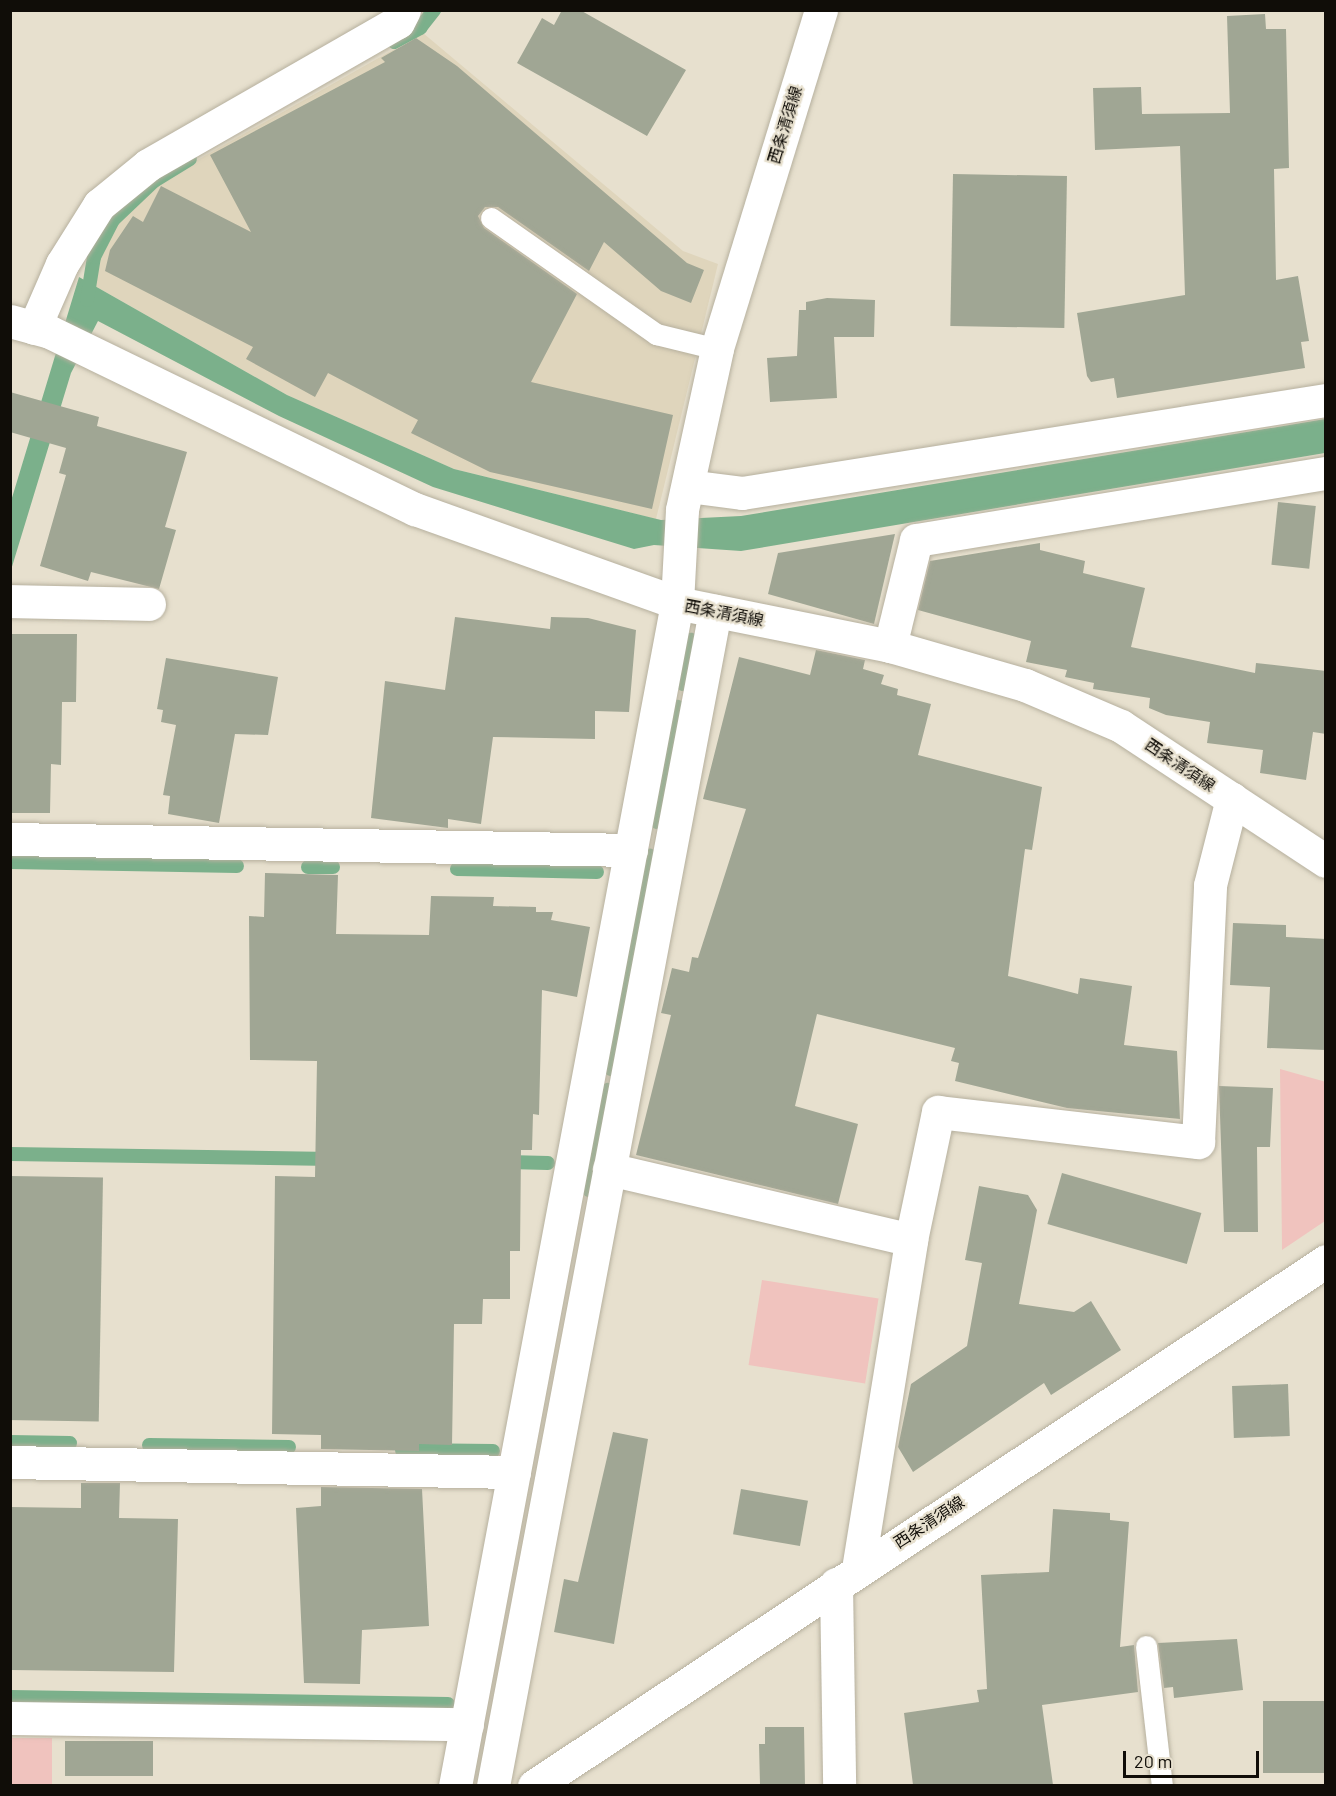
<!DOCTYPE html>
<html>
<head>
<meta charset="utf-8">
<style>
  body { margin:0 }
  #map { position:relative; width:1336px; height:1796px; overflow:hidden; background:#e7e0ce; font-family:Barlow,"Noto Sans JP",sans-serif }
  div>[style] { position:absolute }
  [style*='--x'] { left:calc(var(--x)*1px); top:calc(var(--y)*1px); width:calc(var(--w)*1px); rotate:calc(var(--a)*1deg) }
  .built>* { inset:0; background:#dfd5bc }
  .green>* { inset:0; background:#f0c3be; transform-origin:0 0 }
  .water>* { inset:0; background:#7bb08b }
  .stream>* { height:14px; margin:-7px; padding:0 7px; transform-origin:7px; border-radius:7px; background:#7bb08b }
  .building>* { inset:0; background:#a0a694; transform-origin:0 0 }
  .roads { filter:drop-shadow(0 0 2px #b6b09e) drop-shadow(0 0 2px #b6b09e) }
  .service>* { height:21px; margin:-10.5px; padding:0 10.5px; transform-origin:10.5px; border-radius:10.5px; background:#fff }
  .minor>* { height:33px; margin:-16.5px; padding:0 16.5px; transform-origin:16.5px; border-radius:16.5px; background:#fff }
  .tertiary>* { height:33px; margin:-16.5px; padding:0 16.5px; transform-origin:16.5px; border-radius:16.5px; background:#fff }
  .secondary>* { height:33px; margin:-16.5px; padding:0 16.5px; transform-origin:16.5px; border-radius:16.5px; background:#fff }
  span { translate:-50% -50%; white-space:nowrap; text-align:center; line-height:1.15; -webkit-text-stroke:4.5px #e7e0ce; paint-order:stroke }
  .street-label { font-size:16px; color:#100d08 }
  .frame { position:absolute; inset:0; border:12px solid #100d08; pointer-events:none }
  .scale { position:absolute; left:1123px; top:1751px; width:136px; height:27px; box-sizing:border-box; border:3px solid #100d08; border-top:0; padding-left:8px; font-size:18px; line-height:21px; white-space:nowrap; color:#100d08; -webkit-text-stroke:4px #e7e0ce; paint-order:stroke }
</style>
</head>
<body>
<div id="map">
  <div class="built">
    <div style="clip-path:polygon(423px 33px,683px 251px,718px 264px,656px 519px,454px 469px,287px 395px,95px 286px,97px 260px,115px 222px,155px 184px)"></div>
  </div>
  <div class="green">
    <div style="clip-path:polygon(1280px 1069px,1326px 1082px,1325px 1221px,1282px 1250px)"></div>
    <div style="left:762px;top:1280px;width:118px;height:86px;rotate:9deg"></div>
    <div style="left:11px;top:1738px;width:41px;height:47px"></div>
  </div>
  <div class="water">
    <div style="clip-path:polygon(79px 277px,287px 395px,454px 469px,661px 520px,741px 516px,1325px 419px,1325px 453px,741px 551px,654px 545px,634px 549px,433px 487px,279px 416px,98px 321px,71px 373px,11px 570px,11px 501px)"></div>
  </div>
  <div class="stream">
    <div style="--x:394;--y:42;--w:30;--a:-28"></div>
    <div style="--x:420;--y:28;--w:23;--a:-52"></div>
    <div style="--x:87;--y:300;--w:44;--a:-80.8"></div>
    <div style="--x:94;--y:257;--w:42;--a:-62.8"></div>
    <div style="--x:113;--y:220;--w:57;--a:-43.6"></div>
    <div style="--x:154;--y:181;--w:42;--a:-31.4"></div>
    <div style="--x:683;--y:684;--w:45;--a:-79.7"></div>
    <div style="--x:657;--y:822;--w:117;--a:-79.7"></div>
    <div style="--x:10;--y:862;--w:227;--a:1"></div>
    <div style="--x:308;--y:867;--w:25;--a:0"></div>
    <div style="--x:457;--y:869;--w:140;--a:1.2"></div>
    <div style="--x:611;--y:1069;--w:217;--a:-79.6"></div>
    <div style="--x:10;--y:1154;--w:322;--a:0.9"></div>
    <div style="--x:505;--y:1162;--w:43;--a:1.3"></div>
    <div style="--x:589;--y:1190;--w:102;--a:-79.2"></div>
    <div style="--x:10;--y:1442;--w:60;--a:1"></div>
    <div style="--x:149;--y:1445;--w:140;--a:0.8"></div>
    <div style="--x:402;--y:1450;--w:91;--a:0.6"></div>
    <div style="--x:10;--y:1697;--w:438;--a:0.9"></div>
  </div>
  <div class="building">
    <div style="clip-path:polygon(562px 10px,580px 10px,686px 70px,647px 136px,517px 63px,542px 18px,554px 25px)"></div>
    <div style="clip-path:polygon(1265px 14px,1266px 29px,1286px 29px,1289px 168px,1274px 169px,1276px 280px,1298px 276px,1309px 341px,1301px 342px,1305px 368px,1117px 398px,1114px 378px,1091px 382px,1087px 376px,1077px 313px,1185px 295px,1180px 146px,1095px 150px,1093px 88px,1141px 87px,1142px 114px,1230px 113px,1227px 16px)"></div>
    <div style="clip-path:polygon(416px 38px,457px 66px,687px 263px,704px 270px,691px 303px,661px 291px,604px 242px,589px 271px,498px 207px,485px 207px,478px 216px,484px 228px,577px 294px,531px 382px,673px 415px,652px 509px,490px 472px,411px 433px,418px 420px,328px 373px,315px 397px,246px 359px,253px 347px,105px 271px,110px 250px,133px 216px,143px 222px,161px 186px,251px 232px,210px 155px,385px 62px,381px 58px)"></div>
    <div style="left:953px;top:174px;width:114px;height:152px;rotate:1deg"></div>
    <div style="clip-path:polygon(827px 298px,875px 300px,874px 337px,834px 337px,837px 398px,770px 402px,767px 358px,797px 356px,799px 310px,806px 310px,806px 302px)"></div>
    <div style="clip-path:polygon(10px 392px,99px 417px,97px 426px,187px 452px,165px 527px,176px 530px,159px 589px,91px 572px,88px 581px,40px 566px,66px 475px,59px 473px,66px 448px,10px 432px)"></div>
    <div style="left:1278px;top:502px;width:38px;height:63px;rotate:6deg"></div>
    <div style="clip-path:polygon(895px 534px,874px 624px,768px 594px,778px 553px)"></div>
    <div style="clip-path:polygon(1040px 543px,1040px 550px,1085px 561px,1083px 573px,1145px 588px,1131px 647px,1255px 673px,1256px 663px,1326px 671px,1326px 734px,1313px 732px,1306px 780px,1260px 773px,1263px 750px,1207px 743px,1210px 722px,1166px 715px,1149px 708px,1150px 698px,1093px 689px,1094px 683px,1065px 677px,1067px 670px,1026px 662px,1031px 641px,918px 610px,930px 561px)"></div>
    <div style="clip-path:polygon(455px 617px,550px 629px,551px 617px,588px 618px,636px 630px,629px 712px,595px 711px,595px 739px,493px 737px,481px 824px,448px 819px,448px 828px,371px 818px,385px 681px,445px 690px)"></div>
    <div style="clip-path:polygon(11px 634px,77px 634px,76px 702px,62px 702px,61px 765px,51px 764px,50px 813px,10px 813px)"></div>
    <div style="clip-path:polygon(816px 650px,865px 660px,863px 669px,884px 675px,881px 684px,898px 689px,897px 695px,931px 704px,918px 755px,1042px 787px,1032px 850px,1025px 849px,1008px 976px,1078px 994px,1080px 978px,1132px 986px,1124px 1045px,1177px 1051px,1180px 1119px,1067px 1108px,955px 1081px,959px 1063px,951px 1061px,955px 1048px,817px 1014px,795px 1106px,858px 1124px,838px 1204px,636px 1155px,671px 1015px,661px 1013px,672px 968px,689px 972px,692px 957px,698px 958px,746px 809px,703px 799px,739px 657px,810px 675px)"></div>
    <div style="clip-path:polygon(166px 658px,278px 677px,268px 735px,235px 734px,219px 823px,168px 814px,170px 796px,163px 795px,176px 725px,161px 722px,163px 710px,157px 709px)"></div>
    <div style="clip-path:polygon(265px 873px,338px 875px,336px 934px,429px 935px,431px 896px,494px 897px,493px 906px,536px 907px,536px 912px,553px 912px,551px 920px,590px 927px,577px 997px,542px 990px,539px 1115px,533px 1114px,532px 1150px,521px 1150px,520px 1251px,510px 1251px,510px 1299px,483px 1299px,482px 1324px,454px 1324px,452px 1445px,419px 1444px,419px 1451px,321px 1449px,321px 1435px,272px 1434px,275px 1176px,315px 1177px,317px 1061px,250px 1060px,249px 916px,264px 917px)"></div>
    <div style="clip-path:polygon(1233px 923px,1286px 925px,1286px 937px,1326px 939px,1326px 1050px,1267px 1048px,1270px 987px,1230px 985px)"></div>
    <div style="clip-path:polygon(1219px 1086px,1273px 1088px,1270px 1147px,1257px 1147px,1258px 1232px,1224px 1232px)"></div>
    <div style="left:1062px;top:1173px;width:145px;height:53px;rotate:16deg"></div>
    <div style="left:10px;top:1176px;width:93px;height:244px;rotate:1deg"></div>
    <div style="clip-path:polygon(979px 1186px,1028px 1195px,1037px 1210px,1019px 1304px,1074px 1312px,1091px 1301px,1121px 1350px,1051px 1395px,1044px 1383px,913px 1472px,898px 1447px,911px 1384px,967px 1346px,982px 1263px,965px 1260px)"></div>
    <div style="left:1288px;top:1384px;width:52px;height:56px;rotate:88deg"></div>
    <div style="clip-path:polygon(613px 1432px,648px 1439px,614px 1644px,554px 1632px,564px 1579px,578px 1582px)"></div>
    <div style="clip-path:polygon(81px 1483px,120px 1483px,119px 1518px,178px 1519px,174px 1672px,10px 1670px,10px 1507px,81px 1508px)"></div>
    <div style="clip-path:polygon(321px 1487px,422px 1489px,429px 1626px,362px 1630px,360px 1684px,304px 1683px,296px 1508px,321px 1506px)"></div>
    <div style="left:741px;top:1489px;width:68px;height:46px;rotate:10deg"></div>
    <div style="clip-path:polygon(1053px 1509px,1110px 1513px,1110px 1520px,1129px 1522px,1120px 1647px,1134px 1645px,1138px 1692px,1042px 1705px,1053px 1785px,913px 1785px,904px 1713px,979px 1702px,977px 1690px,987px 1689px,981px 1575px,1049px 1572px)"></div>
    <div style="clip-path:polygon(1237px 1639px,1243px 1690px,1174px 1698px,1173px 1687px,1164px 1688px,1158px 1643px)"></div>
    <div style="left:1326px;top:1701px;width:72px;height:63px;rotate:90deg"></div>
    <div style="clip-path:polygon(765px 1727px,804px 1727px,805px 1785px,760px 1785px,759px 1744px,765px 1744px)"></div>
    <div style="left:65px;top:1741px;width:88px;height:35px"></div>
  </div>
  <div class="roads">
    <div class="service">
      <div style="--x:491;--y:218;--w:202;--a:35.1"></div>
      <div style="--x:656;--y:334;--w:63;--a:13.8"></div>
      <div style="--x:1146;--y:1646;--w:141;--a:83.5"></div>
    </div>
    <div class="minor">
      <div style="--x:34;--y:328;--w:70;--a:-66.4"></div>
      <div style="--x:62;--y:264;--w:70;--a:-57.9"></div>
      <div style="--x:99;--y:205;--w:63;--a:-39.2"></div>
      <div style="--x:148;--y:165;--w:288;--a:-29.8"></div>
      <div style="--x:398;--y:22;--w:13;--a:-63"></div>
      <div style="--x:688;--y:486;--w:54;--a:7.4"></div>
      <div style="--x:742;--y:493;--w:591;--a:-9.05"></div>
      <div style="--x:10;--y:601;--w:139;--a:1.2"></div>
      <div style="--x:890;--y:646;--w:109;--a:-76.2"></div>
      <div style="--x:916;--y:540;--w:415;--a:-9.3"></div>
      <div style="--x:10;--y:839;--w:621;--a:1.01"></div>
      <div style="--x:609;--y:1169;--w:310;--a:13.2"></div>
      <div style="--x:10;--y:1462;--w:504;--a:1.14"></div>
      <div style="--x:858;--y:1569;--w:333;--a:-80.8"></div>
      <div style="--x:911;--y:1240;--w:131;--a:-78.1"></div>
      <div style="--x:938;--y:1112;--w:262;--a:6.6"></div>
      <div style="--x:1198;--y:1142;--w:257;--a:-87.3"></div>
      <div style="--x:1210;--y:885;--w:89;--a:-75.7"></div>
      <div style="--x:836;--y:1584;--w:202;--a:89.1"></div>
      <div style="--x:10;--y:1718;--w:457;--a:0.8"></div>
      <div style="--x:455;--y:1786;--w:1204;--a:-79.37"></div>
      <div style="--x:493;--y:1786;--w:1196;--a:-79.3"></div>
    </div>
    <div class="tertiary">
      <div style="--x:10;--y:321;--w:41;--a:15.4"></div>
      <div style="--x:50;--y:332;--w:406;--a:25.9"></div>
      <div style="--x:415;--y:509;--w:278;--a:19.7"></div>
    </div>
    <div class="secondary">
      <div style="--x:821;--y:10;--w:355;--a:107.1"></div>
      <div style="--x:717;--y:349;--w:165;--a:102.3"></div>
      <div style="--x:682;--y:510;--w:93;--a:93.1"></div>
      <div style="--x:677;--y:603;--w:217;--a:11.4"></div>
      <div style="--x:890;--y:646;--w:141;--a:16.1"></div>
      <div style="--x:1025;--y:685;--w:104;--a:23.1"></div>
      <div style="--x:1121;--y:726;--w:245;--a:33.4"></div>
      <div style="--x:534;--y:1786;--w:950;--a:-33.54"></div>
    </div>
  </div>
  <div class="street-label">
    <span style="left:785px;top:125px;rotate:-73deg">西条清須線</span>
    <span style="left:724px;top:613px;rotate:11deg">西条清須線</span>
    <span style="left:1180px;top:765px;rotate:34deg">西条清須線</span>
    <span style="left:929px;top:1522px;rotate:-33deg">西条清須線</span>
  </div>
  <div class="frame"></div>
  <div class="scale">20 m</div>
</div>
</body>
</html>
